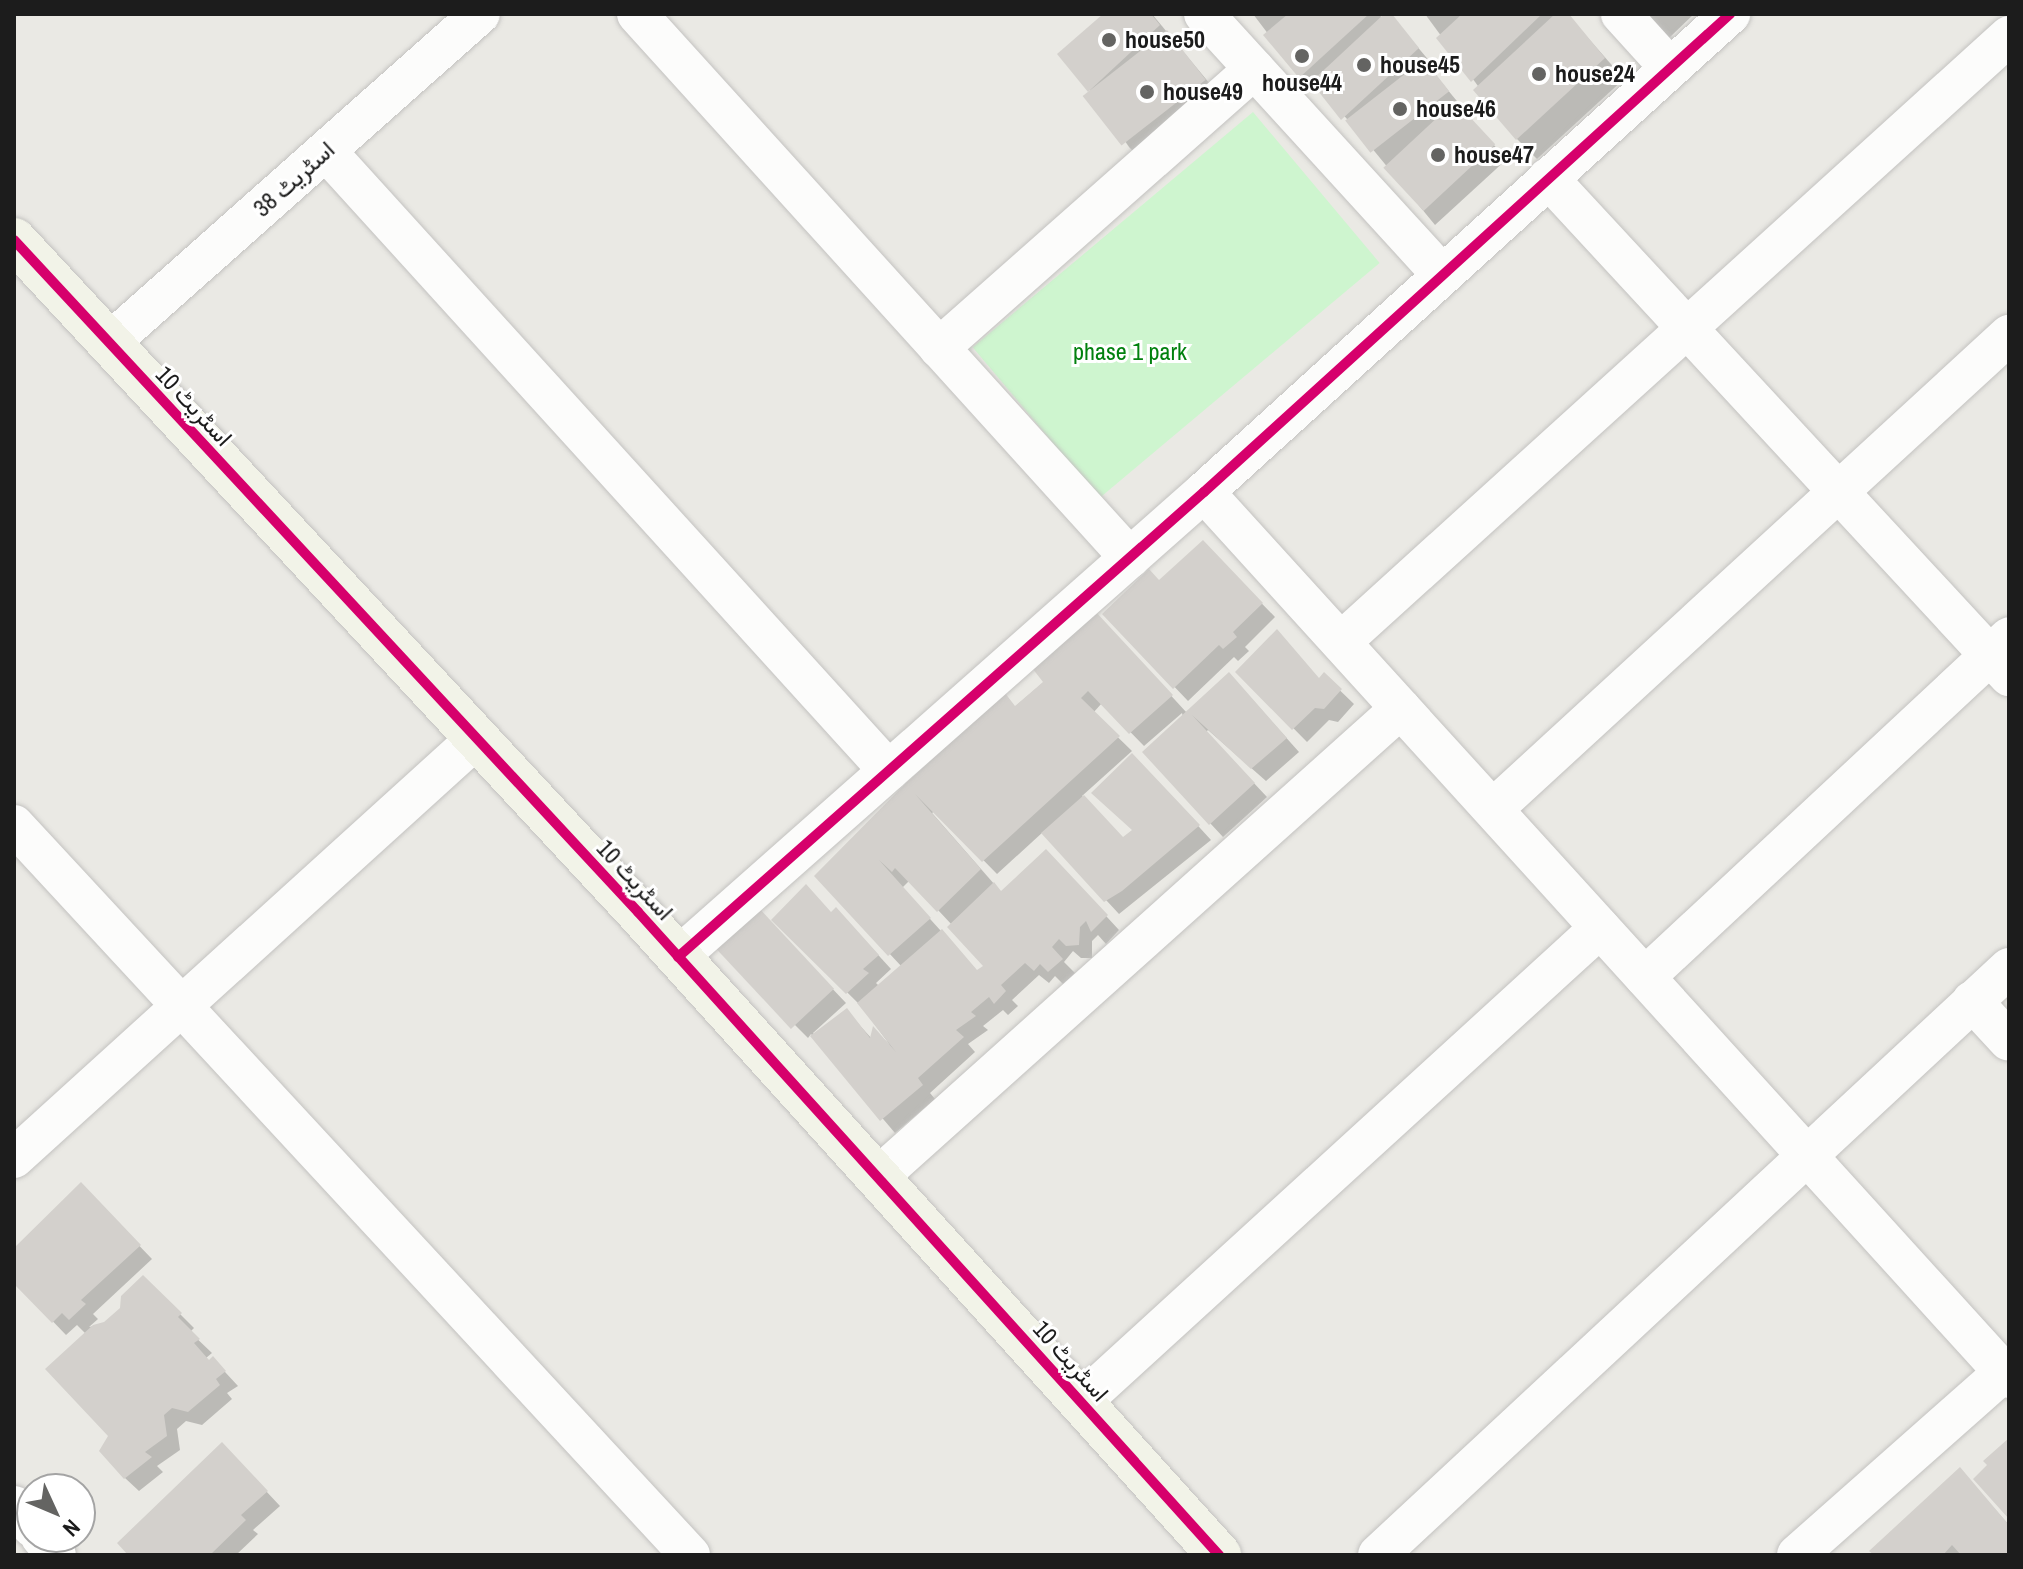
<!DOCTYPE html>
<html>
<head>
<meta charset="utf-8">
<style>
  body { margin:0 }
  #map { position:relative; width:2023px; height:1569px; overflow:hidden; background:#eae9e4; font-family:"Archivo Narrow",Vazirmatn,sans-serif }
  div>[style] { position:absolute }
  [style*='--x'] { left:calc(var(--x)*1px); top:calc(var(--y)*1px); width:calc(var(--w)*1px); rotate:calc(var(--a)*1deg) }
  .park>* { inset:0; background:#cef5cf; transform-origin:0 0 }
  .shadow>* { inset:0; background:#0003 }
  .building>* { inset:0; background:#d3d0cc; transform-origin:0 0 }
  .roads { filter:drop-shadow(0 0 2px #c3c2c0) drop-shadow(0 0 2px #c3c2c0) }
  .street>* { height:40px; margin:-20px; padding:0 20px; transform-origin:20px; border-radius:20px; background:#fcfcfb }
  .secondary>* { height:44px; margin:-22px; padding:0 22px; transform-origin:22px; border-radius:22px; background:#f2f3e8 }
  .cycleway>* { height:10px; margin:-5px; padding:0 5px; transform-origin:5px; border-radius:5px; background:#d6006c }
  .dots>* { width:22px; height:22px; translate:-50% -50%; box-sizing:border-box; border:4px solid #fff; border-radius:50% }
  span { translate:-50% -50%; white-space:nowrap; text-align:center; line-height:1.15; -webkit-text-stroke:6px #fff; paint-order:stroke }
  .poi-label { font-size:24px; color:#1c1c1c; font-weight:700 }
  .left { translate:0 -50%; text-align:left }
  .street-label { font-size:24px; color:#1c1c1c }
  .park-label { font-size:24px; color:#02810f }
  .frame { position:absolute; inset:0; border:16px solid #1c1c1c; pointer-events:none }
  .north { position:absolute; left:16px; top:1473px; width:80px; height:80px; box-sizing:border-box; background:#fff; border:2px solid #a4a4a4; border-radius:50%; rotate:134deg; font-size:22px; font-weight:700; line-height:32px; text-align:center; color:#1c1c1c }
  .north::after { content:''; display:block; margin:auto; width:28px; height:36px; background:#646462; clip-path:polygon(50% 0,100% 100%,50% 72%,0 100%) }
</style>
</head>
<body>
<div id="map">
  <div class="park">
    <div style="left:1253px;top:112px;width:197px;height:366px;rotate:50deg"></div>
  </div>
  <div class="shadow">
    <div style="clip-path:polygon(1106px 14px,1152px 14px,1225px 102px,1149px 168px,1129px 147px,1090px 90px)"></div>
    <div style="clip-path:polygon(1253px 14px,1379px 14px,1382px 18px,1390px 14px,1431px 63px,1428px 66px,1461px 106px,1459px 108px,1507px 159px,1435px 225px,1357px 130px,1317px 86px,1313px 90px,1300px 76px)"></div>
    <div style="clip-path:polygon(1425px 14px,1567px 14px,1624px 79px,1537px 159px,1517px 139px)"></div>
    <div style="clip-path:polygon(1644px 14px,1694px 14px,1668px 39px)"></div>
    <div style="clip-path:polygon(1203px 543px,1275px 617px,1245px 647px,1249px 651px,1238px 661px,1234px 657px,1188px 701px,1105px 614px,1160px 582px)"></div>
    <div style="clip-path:polygon(evenodd,1108px 627px,1187px 713px,1242px 688px,1299px 752px,1266px 781px,1208px 730px,1206px 732px,1267px 797px,1223px 837px,1210px 823px,1182px 713px,1144px 746px,1102px 703px,1093px 713px,1132px 751px,1082px 796px,1123px 840px,1134px 830px,1146px 769px,1211px 840px,1119px 914px,1043px 832px,997px 874px,935px 811px,932px 813px,1002px 893px,1059px 865px,1119px 930px,1106px 944px,1098px 935px,1092px 941px,1092px 958px,1081px 958px,1073px 951px,1064px 962px,1075px 973px,1063px 984px,1055px 976px,1049px 983px,1039px 975px,1012px 1000px,1018px 1006px,1008px 1015px,1003px 1010px,983px 1026px,988px 1030px,968px 1044px,975px 1052px,930px 1093px,935px 1099px,895px 1133px,811px 1034px,808px 1038px,716px 946px,770px 923px,846px 1003px,813px 1033px,815px 1035px,847px 1011px,872px 1039px,874px 1030px,890px 1045px,861px 1006px,774px 920px,832px 915px,849px 923px,891px 969px,876px 983px,880px 987px,902px 967px,817px 876px,1108px 627px,910px 880px,952px 925px,986px 966px,978px 972px,941px 931px,902px 888px,910px 880px)"></div>
    <div style="clip-path:polygon(1238px 672px,1320px 680px,1324px 675px,1354px 704px,1338px 722px,1329px 720px,1307px 742px)"></div>
    <div style="clip-path:polygon(81px 1185px,152px 1259px,93px 1314px,98px 1319px,89px 1327px,105px 1324px,122px 1309px,143px 1277px,194px 1328px,190px 1332px,212px 1353px,206px 1358px,210px 1363px,213px 1359px,238px 1386px,227px 1393px,232px 1399px,202px 1425px,186px 1421px,177px 1429px,180px 1450px,157px 1466px,163px 1472px,139px 1491px,125px 1478px,111px 1436px,86px 1334px,77px 1325px,66px 1335px,14px 1281px,14px 1251px)"></div>
    <div style="clip-path:polygon(235px 1458px,280px 1506px,253px 1530px,258px 1534px,236px 1555px,131px 1555px)"></div>
    <div style="clip-path:polygon(1960px 1470px,2009px 1525px,2009px 1555px,1876px 1555px)"></div>
  </div>
  <div class="building">
    <div style="clip-path:polygon(1103px 14px,1151px 14px,1160px 25px,1088px 92px,1057px 54px)"></div>
    <div style="clip-path:polygon(1288px 14px,1369px 14px,1299px 78px,1263px 35px)"></div>
    <div style="clip-path:polygon(1384px 14px,1392px 14px,1419px 48px,1341px 120px,1311px 82px)"></div>
    <div style="clip-path:polygon(1462px 14px,1542px 14px,1471px 82px,1436px 38px)"></div>
    <div style="clip-path:polygon(1555px 14px,1569px 14px,1605px 58px,1516px 140px,1473px 90px)"></div>
    <div style="left:1167px;top:30px;width:63px;height:107px;rotate:52deg"></div>
    <div style="left:1424px;top:59px;width:41px;height:100px;rotate:52deg"></div>
    <div style="left:1455px;top:101px;width:59px;height:98px;rotate:47deg"></div>
    <div style="clip-path:polygon(1203px 540px,1263px 603px,1233px 632px,1237px 637px,1223px 649px,1219px 645px,1173px 689px,1102px 614px,1149px 569px,1159px 580px)"></div>
    <div style="clip-path:polygon(1095px 611px,1173px 695px,1129px 734px,1088px 691px,1081px 698px,1120px 736px,982px 862px,915px 794px,981px 869px,937px 912px,895px 868px,892px 872px,879px 860px,931px 918px,888px 956px,814px 876px,905px 784px,1005px 693px,1015px 706px,1043px 682px,1029px 664px)"></div>
    <div style="clip-path:polygon(1277px 629px,1319px 678px,1324px 672px,1342px 689px,1324px 709px,1315px 708px,1292px 730px,1235px 672px)"></div>
    <div style="clip-path:polygon(1229px 672px,1287px 738px,1251px 769px,1192px 715px,1255px 783px,1209px 825px,1142px 752px)"></div>
    <div style="clip-path:polygon(1132px 753px,1200px 825px,1122px 891px,1104px 902px,1041px 833px,1084px 795px,1123px 837px,1132px 830px,1091px 793px)"></div>
    <div style="clip-path:polygon(1046px 849px,1108px 915px,1091px 932px,1086px 921px,1080px 927px,1079px 945px,1066px 946px,1059px 939px,1052px 947px,1063px 959px,1048px 972px,1040px 964px,1034px 971px,1025px 963px,1001px 985px,1006px 991px,994px 1004px,989px 997px,971px 1012px,976px 1016px,956px 1030px,964px 1037px,918px 1078px,923px 1085px,880px 1121px,810px 1036px,847px 1008px,870px 1038px,873px 1026px,896px 1052px,857px 1003px,942px 929px,977px 970px,983px 966px,947px 927px,994px 882px,1001px 891px)"></div>
    <div style="clip-path:polygon(806px 884px,831px 912px,836px 907px,879px 955px,863px 969px,869px 973px,846px 994px,771px 920px)"></div>
    <div style="left:757px;top:906px;width:113px;height:59px;rotate:47deg"></div>
    <div style="clip-path:polygon(81px 1182px,141px 1245px,81px 1300px,86px 1304px,69px 1320px,62px 1313px,52px 1323px,14px 1284px,14px 1248px)"></div>
    <div style="clip-path:polygon(143px 1275px,182px 1313px,178px 1317px,200px 1339px,194px 1343px,209px 1360px,213px 1356px,226px 1371px,216px 1379px,220px 1385px,188px 1412px,172px 1408px,164px 1415px,167px 1436px,145px 1452px,152px 1457px,124px 1479px,99px 1451px,108px 1436px,45px 1369px,93px 1325px,104px 1322px,120px 1308px,121px 1296px)"></div>
    <div style="clip-path:polygon(2009px 1438px,2009px 1519px,1973px 1479px,1987px 1465px,1983px 1461px)"></div>
    <div style="clip-path:polygon(222px 1442px,268px 1491px,241px 1515px,246px 1520px,210px 1555px,128px 1555px,117px 1543px)"></div>
    <div style="clip-path:polygon(1960px 1467px,2009px 1525px,2009px 1555px,1961px 1555px,1952px 1545px,1943px 1555px,1874px 1555px,1869px 1551px)"></div>
  </div>
  <div class="roads">
    <div class="street">
      <div style="--x:637;--y:14;--w:734;--a:47.82"></div>
      <div style="--x:1204;--y:14;--w:353;--a:47.6"></div>
      <div style="--x:1621;--y:14;--w:73;--a:47.8"></div>
      <div style="--x:326;--y:151;--w:837;--a:47.76"></div>
      <div style="--x:1548;--y:178;--w:679;--a:47.21"></div>
      <div style="--x:108;--y:344;--w:497;--a:-41.6"></div>
      <div style="--x:939;--y:348;--w:421;--a:-41.5"></div>
      <div style="--x:1204;--y:492;--w:1197;--a:47.74"></div>
      <div style="--x:1341;--y:642;--w:902;--a:-42.21"></div>
      <div style="--x:1493;--y:809;--w:701;--a:-42.57"></div>
      <div style="--x:14;--y:825;--w:995;--a:47.2"></div>
      <div style="--x:678;--y:957;--w:702;--a:-41.48"></div>
      <div style="--x:1204;--y:492;--w:711;--a:-42.26"></div>
      <div style="--x:1645;--y:977;--w:498;--a:-43"></div>
      <div style="--x:1972;--y:1001;--w:54;--a:47.2"></div>
      <div style="--x:14;--y:1158;--w:624;--a:-42.21"></div>
      <div style="--x:878;--y:1177;--w:702;--a:-41.88"></div>
      <div style="--x:1081;--y:1402;--w:703;--a:-42.41"></div>
      <div style="--x:14;--y:1506;--w:28;--a:49"></div>
      <div style="--x:41;--y:1537;--w:23;--a:50"></div>
      <div style="--x:1378;--y:1555;--w:862;--a:-42.93"></div>
      <div style="--x:1797;--y:1555;--w:276;--a:-41.5"></div>
    </div>
    <div class="secondary">
      <div style="--x:14;--y:240;--w:917;--a:47.12"></div>
      <div style="--x:638;--y:912;--w:867;--a:47.9"></div>
    </div>
  </div>
  <div class="cycleway">
    <div style="--x:14;--y:240;--w:917;--a:47.12"></div>
    <div style="--x:638;--y:912;--w:867;--a:47.9"></div>
    <div style="--x:678;--y:957;--w:702;--a:-41.48"></div>
    <div style="--x:1204;--y:492;--w:711;--a:-42.26"></div>
  </div>
  <div class="dots">
    <div style="left:1109px;top:40px;background:#646462"></div>
    <div style="left:1302px;top:56px;background:#646462"></div>
    <div style="left:1364px;top:65px;background:#646462"></div>
    <div style="left:1539px;top:74px;background:#646462"></div>
    <div style="left:1147px;top:92px;background:#646462"></div>
    <div style="left:1400px;top:109px;background:#646462"></div>
    <div style="left:1438px;top:155px;background:#646462"></div>
  </div>
  <div class="poi-label">
    <span class="left" style="left:1125px;top:40px">house50</span>
    <span class="left" style="left:1380px;top:65px">house45</span>
    <span class="left" style="left:1555px;top:74px">house24</span>
    <span style="left:1302px;top:83px">house44</span>
    <span class="left" style="left:1163px;top:92px">house49</span>
    <span class="left" style="left:1416px;top:109px">house46</span>
    <span class="left" style="left:1454px;top:155px">house47</span>
  </div>
  <div class="street-label">
    <span style="left:294px;top:179px;rotate:-42deg">اسٹریٹ 38</span>
    <span style="left:194px;top:406px;rotate:47deg">اسٹریٹ 10</span>
    <span style="left:635px;top:880px;rotate:47deg">اسٹریٹ 10</span>
    <span style="left:1071px;top:1361px;rotate:48deg">اسٹریٹ 10</span>
  </div>
  <div class="park-label">
    <span style="left:1130px;top:352px">phase 1 park</span>
  </div>
  <div class="frame"></div>
  <div class="north">N</div>
</div>
</body>
</html>
